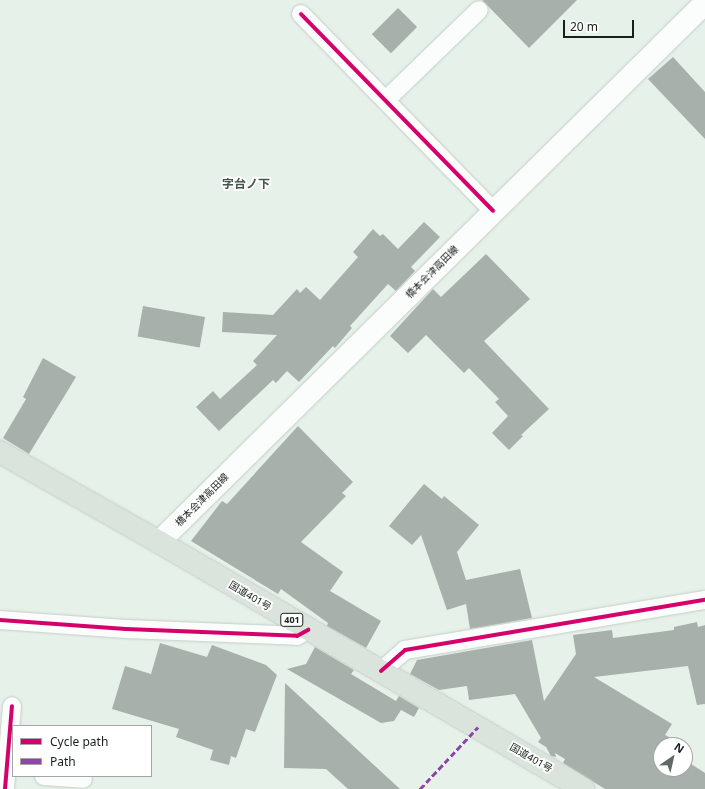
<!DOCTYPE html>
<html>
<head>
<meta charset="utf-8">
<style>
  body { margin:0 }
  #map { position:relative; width:705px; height:789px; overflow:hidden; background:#e6f1e9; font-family:"Noto Sans","Noto Sans JP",sans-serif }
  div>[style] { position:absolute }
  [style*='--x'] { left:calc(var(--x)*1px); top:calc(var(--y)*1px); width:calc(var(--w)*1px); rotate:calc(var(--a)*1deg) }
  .building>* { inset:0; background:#a7b0aa; transform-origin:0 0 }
  .roads { filter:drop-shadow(0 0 1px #c4cdc7) drop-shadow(0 0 1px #c4cdc7) }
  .minor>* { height:18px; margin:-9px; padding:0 9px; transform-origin:9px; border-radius:9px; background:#fbfdfc }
  .secondary>* { height:22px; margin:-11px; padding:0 11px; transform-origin:11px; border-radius:11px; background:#fbfdfc }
  .trunk>* { height:22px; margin:-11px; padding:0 11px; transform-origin:11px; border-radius:11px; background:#dae4dd }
  .quiet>* { height:3px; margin-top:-1.5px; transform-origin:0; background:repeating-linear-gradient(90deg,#8e44ad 0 6px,transparent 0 9px) }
  .cycleway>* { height:4px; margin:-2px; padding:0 2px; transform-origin:2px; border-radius:2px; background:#d6006c }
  span { translate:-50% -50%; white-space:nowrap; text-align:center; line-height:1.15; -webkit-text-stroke:3.5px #fff; paint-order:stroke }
  .shield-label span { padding:1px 3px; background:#fff; border:1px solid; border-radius:3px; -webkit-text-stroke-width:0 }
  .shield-label { font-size:9px; color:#19201b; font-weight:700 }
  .street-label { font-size:10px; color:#19201b }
  .quarter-label { font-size:12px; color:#45574a; font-weight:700 }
  .legend { position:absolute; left:12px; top:725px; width:140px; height:52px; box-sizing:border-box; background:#fff; border:1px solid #a3a6a4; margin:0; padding:5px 7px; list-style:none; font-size:12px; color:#19201b }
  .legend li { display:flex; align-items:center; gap:8px; height:20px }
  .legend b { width:20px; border:1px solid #a3a6a4 }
  .north { position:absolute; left:653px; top:737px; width:40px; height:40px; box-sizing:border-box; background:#fff; border:1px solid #a3a6a4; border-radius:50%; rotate:34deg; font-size:11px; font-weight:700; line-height:16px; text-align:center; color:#19201b }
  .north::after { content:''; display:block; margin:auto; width:14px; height:18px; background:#616963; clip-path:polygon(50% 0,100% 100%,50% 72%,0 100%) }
  .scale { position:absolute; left:563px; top:20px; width:71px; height:18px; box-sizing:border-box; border:2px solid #19201b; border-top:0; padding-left:5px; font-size:12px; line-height:14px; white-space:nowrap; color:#19201b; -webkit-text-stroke:3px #fff; paint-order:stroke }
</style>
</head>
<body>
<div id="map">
  <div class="building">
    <div style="clip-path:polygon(482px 0,577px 0,529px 48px)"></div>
    <div style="left:398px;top:8px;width:27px;height:37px;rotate:45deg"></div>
    <div style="clip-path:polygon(673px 57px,705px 92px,705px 139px,648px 79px)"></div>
    <div style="clip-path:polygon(424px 222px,440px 237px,411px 267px,415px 271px,396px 291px,388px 284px,350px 326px,352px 328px,335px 348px,333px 346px,299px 382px,287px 371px,276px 383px,273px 380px,219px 431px,196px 407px,213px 391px,220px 399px,257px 365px,253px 361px,277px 335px,222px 332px,223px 312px,273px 315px,297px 289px,300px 293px,306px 287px,320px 300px,358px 257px,353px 252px,373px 229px,380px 236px,383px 234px,398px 249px)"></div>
    <div style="clip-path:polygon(486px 254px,530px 299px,484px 341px,549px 409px,521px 435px,523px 436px,509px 450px,492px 433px,508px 416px,495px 402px,499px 399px,469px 368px,464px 373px,426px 335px,408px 353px,390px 336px,433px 289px,441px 297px)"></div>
    <div style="left:143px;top:306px;width:63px;height:31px;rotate:10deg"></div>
    <div style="clip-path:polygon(43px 358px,76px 377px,29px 454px,3px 438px,26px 399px,23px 397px)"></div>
    <div style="clip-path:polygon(298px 426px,353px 482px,342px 493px,346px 496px,301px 542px,343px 572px,330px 591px,381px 621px,366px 648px,327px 626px,328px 623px,281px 589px,278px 594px,191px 541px,222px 501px,227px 504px)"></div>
    <div style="clip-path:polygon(424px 484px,442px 499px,444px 496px,479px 525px,457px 552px,466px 580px,520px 569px,532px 618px,470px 629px,466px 604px,447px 610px,421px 535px,412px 545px,389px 526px)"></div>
    <div style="clip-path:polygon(697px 622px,698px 627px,705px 625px,705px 704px,697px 705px,688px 666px,594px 677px,672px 724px,665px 735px,671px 738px,667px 745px,661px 745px,661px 769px,685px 769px,685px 760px,705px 773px,705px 789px,605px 789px,563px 763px,565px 759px,555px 753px,556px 757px,551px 756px,546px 747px,538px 742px,541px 738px,515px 694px,469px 700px,467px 686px,439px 690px,410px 674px,417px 660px,532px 640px,544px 701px,576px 654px,573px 635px,612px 630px,613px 638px,674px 630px,674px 627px)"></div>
    <div style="clip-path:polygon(160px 643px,207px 657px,212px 645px,266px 665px,277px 675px,255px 732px,246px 729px,236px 758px,231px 756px,229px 765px,210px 760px,213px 750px,176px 737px,179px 729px,112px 709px,125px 666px,151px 674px)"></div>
    <div style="clip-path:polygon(315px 647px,354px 670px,351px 674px,396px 701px,399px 696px,419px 708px,414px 717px,401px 710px,394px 721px,381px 723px,287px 669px,306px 664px)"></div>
    <div style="clip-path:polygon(285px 683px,400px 789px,348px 789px,326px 769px,284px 768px)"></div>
  </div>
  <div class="roads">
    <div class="minor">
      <div style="--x:301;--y:14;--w:275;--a:45.7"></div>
      <div style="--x:386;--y:100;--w:129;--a:-44.1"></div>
      <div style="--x:0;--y:620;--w:126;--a:4.1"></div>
      <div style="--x:126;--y:629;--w:171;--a:2.3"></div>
      <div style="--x:297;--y:636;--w:13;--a:-29"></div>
      <div style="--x:381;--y:671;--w:32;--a:-41"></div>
      <div style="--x:405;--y:650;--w:304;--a:-9.5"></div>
      <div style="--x:44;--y:776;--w:39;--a:4"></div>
      <div style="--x:5;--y:789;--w:83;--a:-85.2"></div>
    </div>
    <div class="secondary">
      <div style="--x:159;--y:542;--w:767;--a:-44.63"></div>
    </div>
    <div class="trunk">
      <div style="--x:0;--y:452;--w:183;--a:29.5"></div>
      <div style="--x:159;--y:542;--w:491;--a:30.2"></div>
    </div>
  </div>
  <div class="quiet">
    <div style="--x:420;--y:789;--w:85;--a:-46.9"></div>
  </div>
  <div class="cycleway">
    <div style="--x:301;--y:14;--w:275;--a:45.7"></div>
    <div style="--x:0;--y:620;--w:126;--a:4.1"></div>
    <div style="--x:126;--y:629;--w:171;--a:2.3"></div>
    <div style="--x:297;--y:636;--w:13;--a:-29"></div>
    <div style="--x:381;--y:671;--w:32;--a:-41"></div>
    <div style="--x:405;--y:650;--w:304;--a:-9.5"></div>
    <div style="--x:5;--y:789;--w:83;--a:-85.2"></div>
  </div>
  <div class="shield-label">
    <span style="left:292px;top:620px">401</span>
  </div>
  <div class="street-label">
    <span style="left:432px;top:272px;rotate:-45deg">橋本会津高田線</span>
    <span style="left:202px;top:500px;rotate:-45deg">橋本会津高田線</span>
    <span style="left:250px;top:596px;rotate:31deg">国道401号</span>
    <span style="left:531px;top:758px;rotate:30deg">国道401号</span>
  </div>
  <div class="quarter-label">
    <span style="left:246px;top:184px">字台ノ下</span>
  </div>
  <ul class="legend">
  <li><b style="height:5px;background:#d6006c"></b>Cycle path</li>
  <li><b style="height:5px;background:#8e44ad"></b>Path</li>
  </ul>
  <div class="north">N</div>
  <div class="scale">20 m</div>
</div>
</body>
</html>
